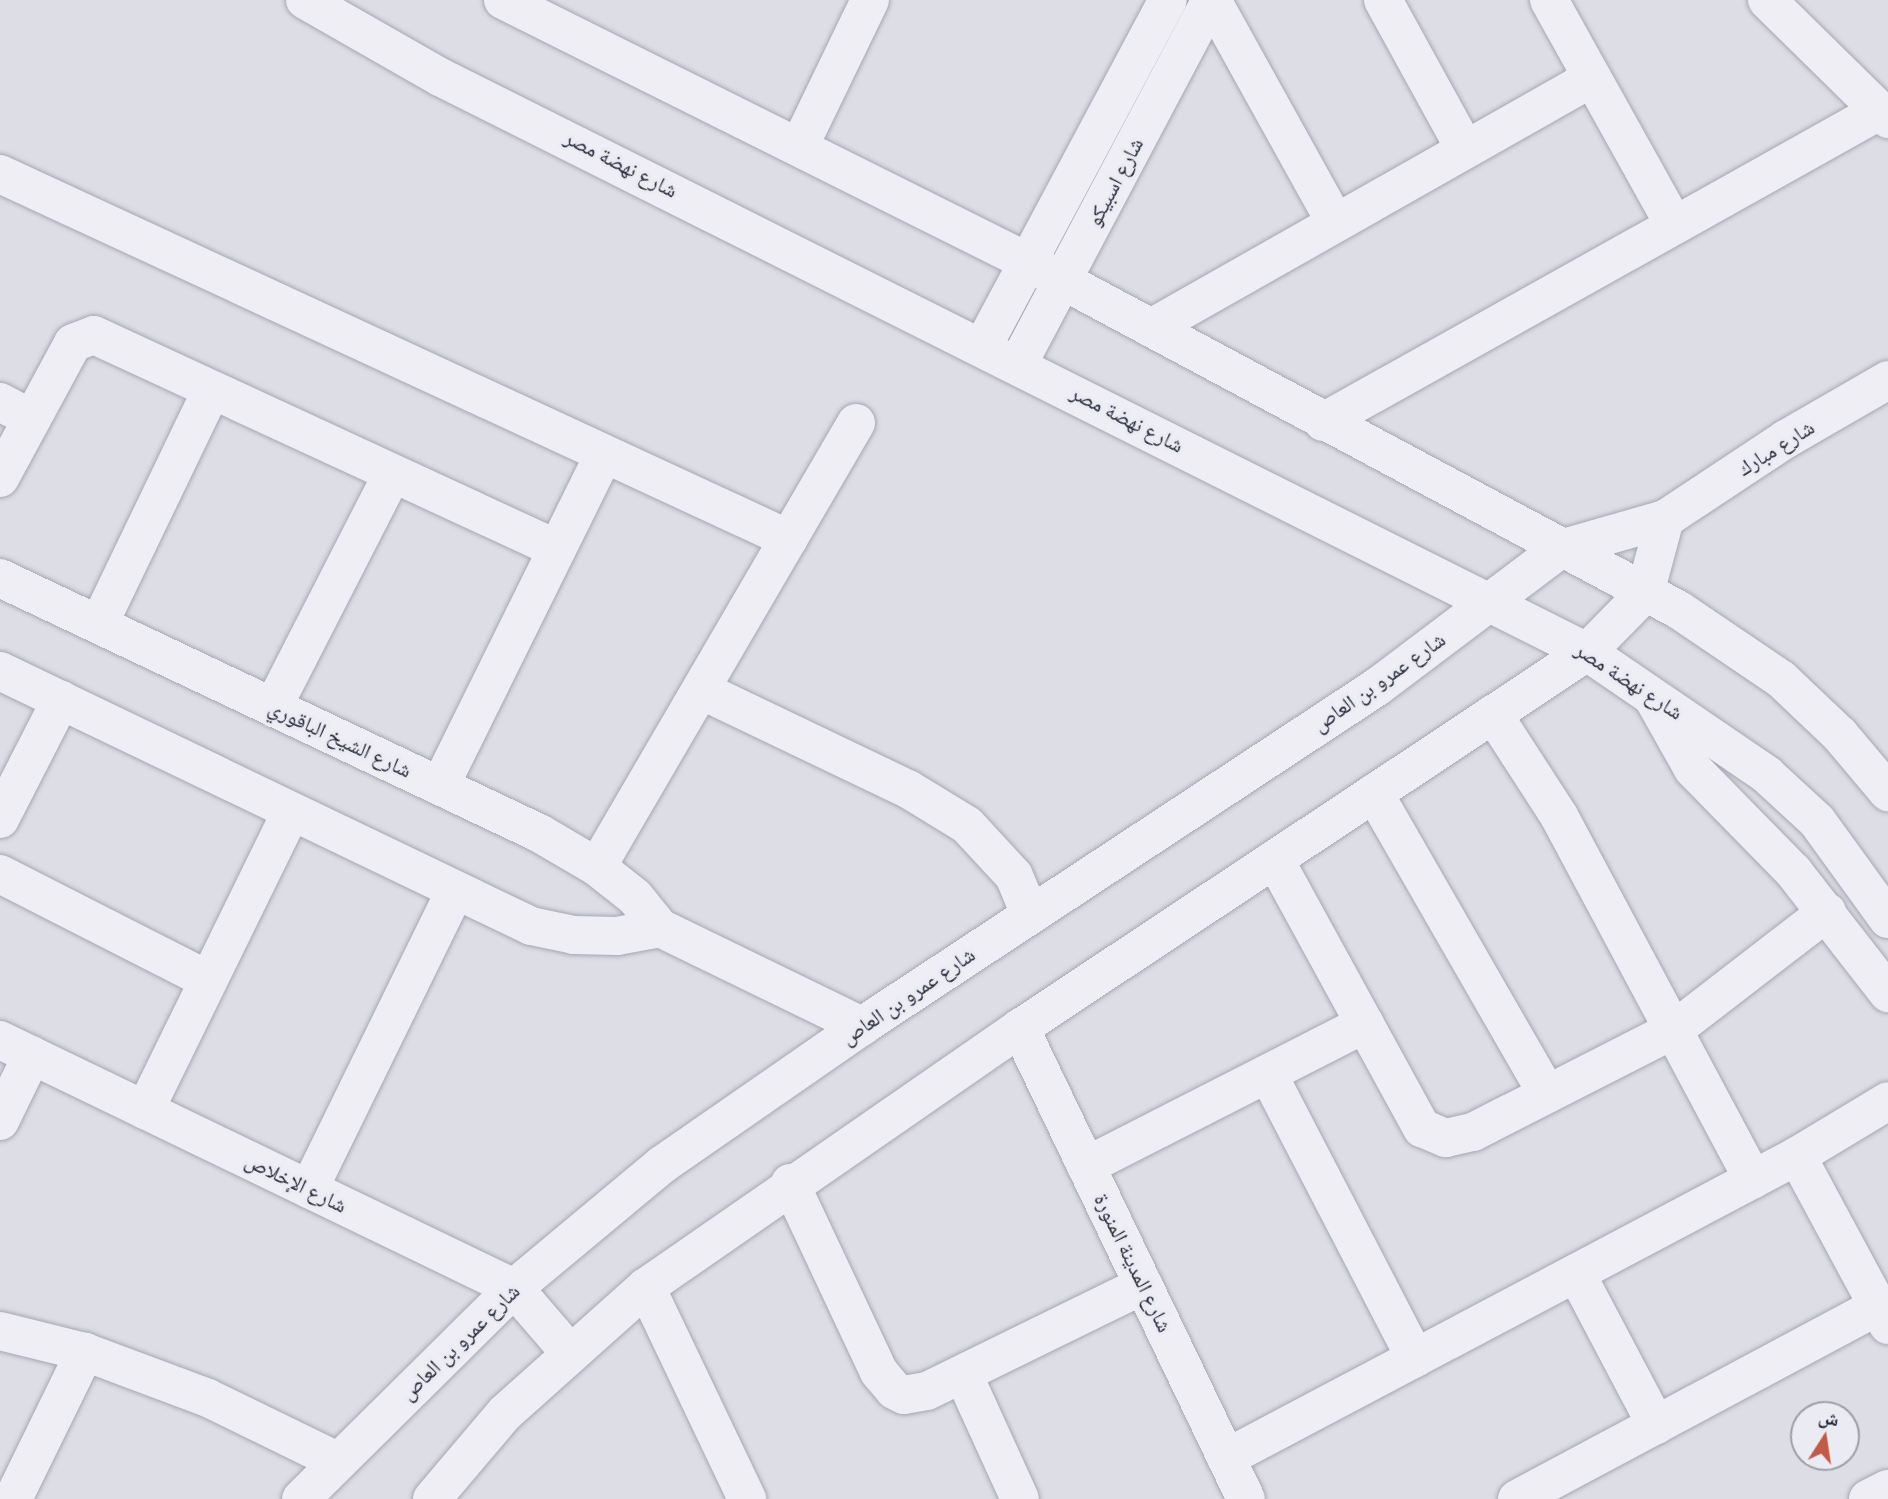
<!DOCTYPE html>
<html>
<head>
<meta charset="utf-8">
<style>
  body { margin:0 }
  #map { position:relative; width:1888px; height:1499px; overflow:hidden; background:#dcdde5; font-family:"Archivo Narrow","Noto Naskh Arabic",sans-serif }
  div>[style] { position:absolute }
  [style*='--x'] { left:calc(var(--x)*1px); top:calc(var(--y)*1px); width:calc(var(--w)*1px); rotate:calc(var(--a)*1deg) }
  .roads { filter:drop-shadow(0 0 2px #a6a7b2) drop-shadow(0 0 2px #a6a7b2) }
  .minor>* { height:38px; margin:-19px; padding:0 19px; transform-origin:19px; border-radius:19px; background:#eeeef4 }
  span { translate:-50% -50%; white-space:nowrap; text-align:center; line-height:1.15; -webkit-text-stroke:6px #ebecf3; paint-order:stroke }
  .street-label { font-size:21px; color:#27283a }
  .north { position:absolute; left:1790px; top:1401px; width:70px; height:70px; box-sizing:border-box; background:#ebecf3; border:2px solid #9d9ea9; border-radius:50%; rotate:12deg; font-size:19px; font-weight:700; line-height:28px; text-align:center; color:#27283a }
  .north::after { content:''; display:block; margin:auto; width:24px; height:32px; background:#c35a47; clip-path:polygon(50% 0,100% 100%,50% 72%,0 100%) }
</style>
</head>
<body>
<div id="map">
  <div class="roads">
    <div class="minor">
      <div style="--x:305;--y:0;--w:155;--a:29.7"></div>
      <div style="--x:440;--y:77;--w:1283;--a:26.62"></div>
      <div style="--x:1587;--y:652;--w:218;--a:34.3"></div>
      <div style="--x:1767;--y:775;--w:68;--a:42.6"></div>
      <div style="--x:1817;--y:821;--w:121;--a:54.1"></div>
      <div style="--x:503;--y:0;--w:587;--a:26.52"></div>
      <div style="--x:1028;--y:262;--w:738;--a:28.13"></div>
      <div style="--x:1679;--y:610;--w:123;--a:34.1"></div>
      <div style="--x:1781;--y:679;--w:81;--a:43.5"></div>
      <div style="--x:1840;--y:735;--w:75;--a:49.9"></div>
      <div style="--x:1212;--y:0;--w:252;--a:61"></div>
      <div style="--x:1383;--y:0;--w:170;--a:61.2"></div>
      <div style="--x:1549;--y:0;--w:257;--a:60.9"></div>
      <div style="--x:1767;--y:0;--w:170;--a:44.5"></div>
      <div style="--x:799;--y:147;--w:163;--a:-64.2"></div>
      <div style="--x:0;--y:174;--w:869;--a:24.83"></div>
      <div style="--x:1151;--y:328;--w:507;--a:-29.55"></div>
      <div style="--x:983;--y:346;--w:392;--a:-61.9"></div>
      <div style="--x:1018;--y:364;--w:412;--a:-62.1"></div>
      <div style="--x:0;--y:402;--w:36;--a:28"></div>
      <div style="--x:1323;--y:422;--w:639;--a:-29.21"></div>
      <div style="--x:0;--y:478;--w:153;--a:-61.6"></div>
      <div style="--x:73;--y:343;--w:22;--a:-21"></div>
      <div style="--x:94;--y:335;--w:510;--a:24.81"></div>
      <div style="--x:0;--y:578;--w:596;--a:25.32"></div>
      <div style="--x:539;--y:833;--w:67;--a:30.4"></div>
      <div style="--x:597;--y:867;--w:48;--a:38.3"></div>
      <div style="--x:635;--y:897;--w:40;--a:51"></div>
      <div style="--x:660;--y:928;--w:225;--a:25.9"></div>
      <div style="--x:99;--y:624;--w:259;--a:-64.3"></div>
      <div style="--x:0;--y:671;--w:589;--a:25.65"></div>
      <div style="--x:531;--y:926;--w:44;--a:11.8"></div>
      <div style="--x:574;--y:935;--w:43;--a:1.3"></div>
      <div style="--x:617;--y:936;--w:44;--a:-10.5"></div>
      <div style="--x:701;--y:690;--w:229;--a:25.6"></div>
      <div style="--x:908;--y:789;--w:69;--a:31.4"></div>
      <div style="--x:967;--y:825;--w:69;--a:47.3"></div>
      <div style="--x:1014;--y:876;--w:41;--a:67.2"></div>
      <div style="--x:1653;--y:698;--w:81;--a:60.6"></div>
      <div style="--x:1693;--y:769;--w:143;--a:45.6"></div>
      <div style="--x:1793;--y:871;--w:155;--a:52.1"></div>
      <div style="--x:273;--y:707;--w:262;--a:-62.9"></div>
      <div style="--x:1493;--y:714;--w:121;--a:57.1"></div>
      <div style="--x:1559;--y:816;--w:412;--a:61.9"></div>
      <div style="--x:440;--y:786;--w:370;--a:-63.7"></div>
      <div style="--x:1374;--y:793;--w:347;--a:60.1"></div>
      <div style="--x:0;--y:819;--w:134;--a:-62.9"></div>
      <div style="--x:1275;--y:860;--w:306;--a:61.3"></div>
      <div style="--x:1422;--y:1128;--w:26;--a:23"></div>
      <div style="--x:1446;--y:1138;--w:28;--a:-13"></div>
      <div style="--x:1473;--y:1132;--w:227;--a:-27"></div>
      <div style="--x:1675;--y:1029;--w:192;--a:-37.6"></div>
      <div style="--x:597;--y:867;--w:514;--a:-59.74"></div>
      <div style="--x:0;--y:874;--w:233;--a:27"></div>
      <div style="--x:1020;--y:1028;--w:522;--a:64.37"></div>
      <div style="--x:0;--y:1040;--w:571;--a:25.76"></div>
      <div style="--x:514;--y:1288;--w:86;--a:49.3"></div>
      <div style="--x:1268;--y:1074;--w:320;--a:62.6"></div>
      <div style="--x:145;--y:1110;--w:332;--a:-63.9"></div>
      <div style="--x:0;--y:1121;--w:73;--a:-64.1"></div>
      <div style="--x:1797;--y:1156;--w:192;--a:61.7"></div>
      <div style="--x:1086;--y:1166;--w:313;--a:-27"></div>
      <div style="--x:790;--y:1183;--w:209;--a:64.8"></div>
      <div style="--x:879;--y:1372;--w:23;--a:50"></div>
      <div style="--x:894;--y:1390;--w:11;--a:27"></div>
      <div style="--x:904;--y:1395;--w:23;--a:-10"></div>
      <div style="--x:927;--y:1391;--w:241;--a:-26.1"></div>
      <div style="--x:309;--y:1189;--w:332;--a:-63.9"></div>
      <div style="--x:1576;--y:1273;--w:172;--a:62.2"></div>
      <div style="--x:646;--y:1287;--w:235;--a:64.5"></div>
      <div style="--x:0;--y:1331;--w:88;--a:13.9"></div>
      <div style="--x:85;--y:1352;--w:131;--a:20.5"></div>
      <div style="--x:208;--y:1398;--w:144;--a:26"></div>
      <div style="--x:963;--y:1374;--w:137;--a:65.5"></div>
      <div style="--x:1226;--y:1458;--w:646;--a:-27.87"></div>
      <div style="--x:1797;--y:1156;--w:106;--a:-31.1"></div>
      <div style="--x:13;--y:1499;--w:164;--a:-63.9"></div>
      <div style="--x:301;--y:1499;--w:300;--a:-44.7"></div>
      <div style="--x:514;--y:1288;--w:194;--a:-39.8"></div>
      <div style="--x:663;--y:1164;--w:242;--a:-34.7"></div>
      <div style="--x:862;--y:1026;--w:617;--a:-33.36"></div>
      <div style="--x:1377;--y:687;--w:229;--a:-37"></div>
      <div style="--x:1560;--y:549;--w:109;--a:-15.9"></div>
      <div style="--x:1665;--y:519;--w:145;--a:-33.5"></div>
      <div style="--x:1786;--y:439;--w:118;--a:-30"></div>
      <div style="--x:432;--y:1499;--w:113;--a:-49.7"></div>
      <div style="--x:505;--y:1413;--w:189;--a:-41.8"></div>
      <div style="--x:646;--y:1287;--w:455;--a:-34.7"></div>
      <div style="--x:1020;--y:1028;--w:680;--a:-33.55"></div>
      <div style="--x:1587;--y:652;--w:83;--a:-45.5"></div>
      <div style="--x:1645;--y:593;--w:77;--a:-74.9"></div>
      <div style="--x:1517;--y:1499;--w:409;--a:-28.1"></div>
      <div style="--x:1868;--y:1499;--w:22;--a:-27"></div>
    </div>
  </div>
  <div class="street-label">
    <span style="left:621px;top:164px;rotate:27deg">شارع نهضة مصر</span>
    <span style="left:1115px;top:182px;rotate:-62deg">شارع اسبيكو</span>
    <span style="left:1127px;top:419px;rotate:27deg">شارع نهضة مصر</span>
    <span style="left:1776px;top:448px;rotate:-32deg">شارع مبارك</span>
    <span style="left:1629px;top:681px;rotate:33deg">شارع نهضة مصر</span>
    <span style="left:1379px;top:682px;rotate:-35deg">شارع عمرو بن العاص</span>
    <span style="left:340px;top:739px;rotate:25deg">شارع الشيخ الباقوري</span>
    <span style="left:908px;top:996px;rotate:-34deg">شارع عمرو بن العاص</span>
    <span style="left:296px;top:1183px;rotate:26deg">شارع الإخلاص</span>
    <span style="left:1133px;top:1263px;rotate:64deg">شارع المدينة المنورة</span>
    <span style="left:460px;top:1342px;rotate:-44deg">شارع عمرو بن العاص</span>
  </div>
  <div class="north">ش</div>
</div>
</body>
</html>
